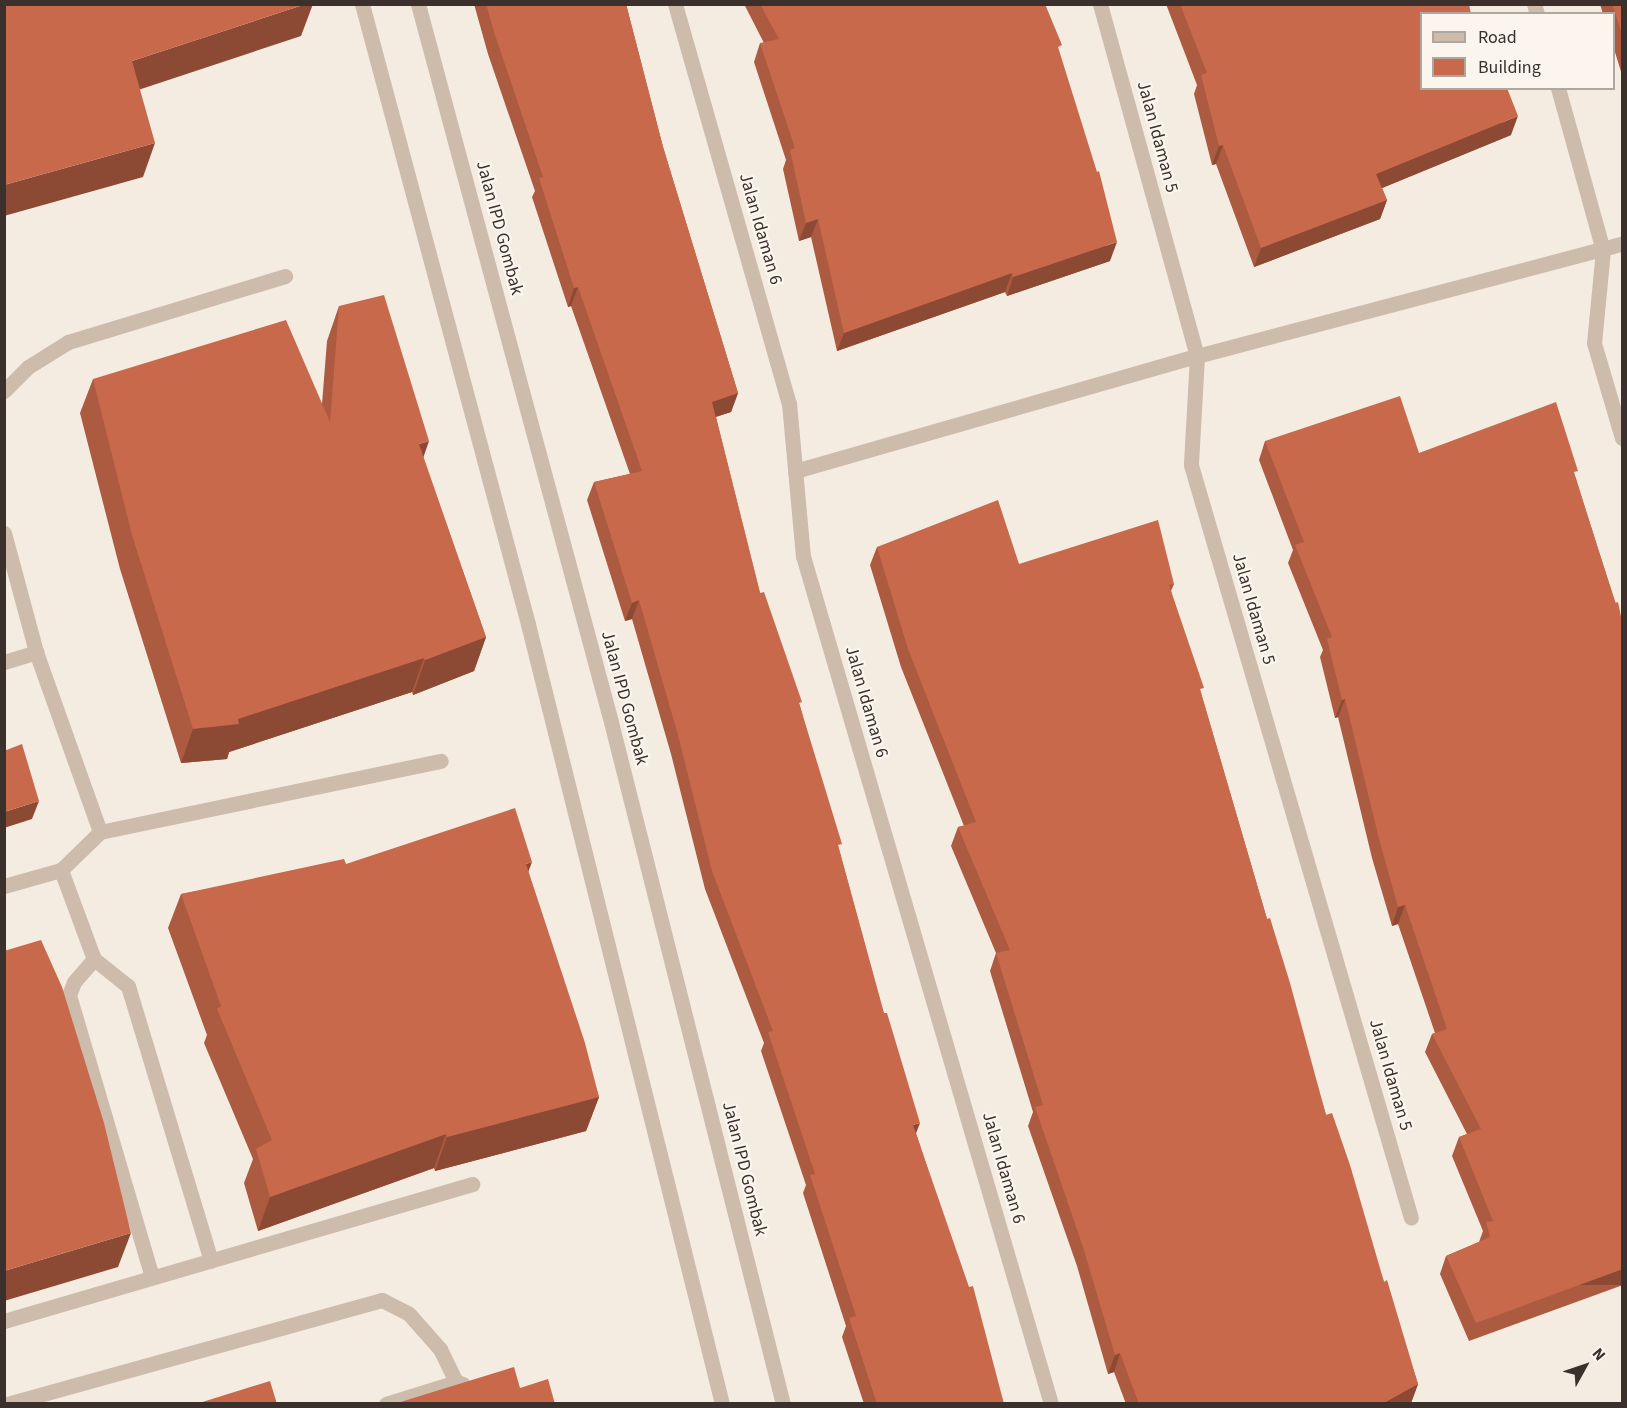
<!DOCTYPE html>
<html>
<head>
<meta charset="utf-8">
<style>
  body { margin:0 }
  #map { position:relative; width:1627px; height:1408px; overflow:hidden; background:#f4ebe1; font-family:"Source Sans 3",sans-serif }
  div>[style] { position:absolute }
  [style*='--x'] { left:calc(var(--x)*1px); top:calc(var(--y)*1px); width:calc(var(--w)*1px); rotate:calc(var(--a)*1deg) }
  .lane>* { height:15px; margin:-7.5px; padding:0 7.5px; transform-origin:7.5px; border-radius:7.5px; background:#cdbbac }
  .street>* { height:15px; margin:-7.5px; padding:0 7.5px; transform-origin:7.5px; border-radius:7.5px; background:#cdbbac }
  .wall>* { inset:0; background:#ac5a40 }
  .shaded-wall>* { inset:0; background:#8c4a34; transform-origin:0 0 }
  .building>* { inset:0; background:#c8694b }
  span { translate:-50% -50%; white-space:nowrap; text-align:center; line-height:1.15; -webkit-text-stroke:4.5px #fbf5ee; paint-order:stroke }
  .street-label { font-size:18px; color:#3b302b }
  .frame { position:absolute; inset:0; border:6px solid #3b302b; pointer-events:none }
  .legend { position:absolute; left:1420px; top:12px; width:195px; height:78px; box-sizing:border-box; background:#fbf5ee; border:2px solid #aea6a0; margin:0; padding:8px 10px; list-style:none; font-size:18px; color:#3b302b }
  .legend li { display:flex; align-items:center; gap:12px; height:30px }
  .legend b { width:30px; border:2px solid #aea6a0 }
  .north { position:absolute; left:1555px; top:1336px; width:60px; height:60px; -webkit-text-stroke:4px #fbf5ee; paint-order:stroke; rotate:50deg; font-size:16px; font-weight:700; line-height:24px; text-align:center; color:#3b302b }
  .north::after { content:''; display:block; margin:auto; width:21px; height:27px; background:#3b302b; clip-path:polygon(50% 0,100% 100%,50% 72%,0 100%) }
</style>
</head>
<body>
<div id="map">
  <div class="lane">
    <div style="--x:4;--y:662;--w:34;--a:-17"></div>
    <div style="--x:7;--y:1404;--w:389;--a:-15.5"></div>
    <div style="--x:382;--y:1300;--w:30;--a:27"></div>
    <div style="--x:409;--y:1314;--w:47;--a:48.5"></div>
    <div style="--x:440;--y:1349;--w:37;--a:64"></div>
    <div style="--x:386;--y:1404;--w:73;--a:-17.4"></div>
    <div style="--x:456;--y:1382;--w:7;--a:16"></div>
  </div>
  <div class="street">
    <div style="--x:362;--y:4;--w:642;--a:75.01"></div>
    <div style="--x:528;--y:624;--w:804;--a:76.03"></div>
    <div style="--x:418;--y:4;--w:743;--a:74.95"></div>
    <div style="--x:611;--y:722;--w:703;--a:75.85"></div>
    <div style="--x:675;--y:4;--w:415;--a:74.1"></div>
    <div style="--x:789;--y:403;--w:154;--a:84.8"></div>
    <div style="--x:803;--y:556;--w:884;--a:73.7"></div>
    <div style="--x:1100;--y:4;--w:365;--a:74.6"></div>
    <div style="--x:1197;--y:356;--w:109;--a:93.2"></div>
    <div style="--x:1191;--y:465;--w:784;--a:73.71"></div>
    <div style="--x:1534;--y:4;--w:10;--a:73"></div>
    <div style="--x:1558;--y:88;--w:168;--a:74.5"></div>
    <div style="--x:1603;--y:250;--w:93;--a:95.5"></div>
    <div style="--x:1594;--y:343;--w:99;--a:73.6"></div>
    <div style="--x:4;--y:391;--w:34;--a:-45"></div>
    <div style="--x:28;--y:367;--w:47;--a:-32"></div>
    <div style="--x:68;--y:342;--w:227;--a:-16.9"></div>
    <div style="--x:795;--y:471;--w:418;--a:-16"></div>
    <div style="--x:1197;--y:356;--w:440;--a:-14.8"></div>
    <div style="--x:4;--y:533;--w:123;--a:74.9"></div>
    <div style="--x:36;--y:652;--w:191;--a:70.4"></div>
    <div style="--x:61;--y:870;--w:95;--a:69.7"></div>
    <div style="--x:94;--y:959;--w:43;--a:38.5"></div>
    <div style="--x:128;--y:986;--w:287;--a:73.2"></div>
    <div style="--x:4;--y:886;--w:59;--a:-15.7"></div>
    <div style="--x:61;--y:870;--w:54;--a:-44.3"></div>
    <div style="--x:100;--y:832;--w:348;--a:-11.8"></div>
    <div style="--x:94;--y:959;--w:30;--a:131"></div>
    <div style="--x:74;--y:982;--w:14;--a:111"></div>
    <div style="--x:69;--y:995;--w:294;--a:73.6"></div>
    <div style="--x:4;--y:1321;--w:488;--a:-16.3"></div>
  </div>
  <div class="wall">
    <div style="clip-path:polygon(474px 4px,626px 4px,663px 147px,738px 393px,731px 412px,716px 417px,760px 593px,800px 706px,916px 1133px,1004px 1404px,864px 1404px,842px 1337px,846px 1326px,803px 1193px,806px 1185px,761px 1051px,764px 1043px,705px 889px,671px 754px,632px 619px,625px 621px,587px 500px,594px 482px,630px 474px,571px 306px,568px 307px,532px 197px,535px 191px,488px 54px)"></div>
    <div style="clip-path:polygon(744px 4px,1045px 4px,1059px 52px,1110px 261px,1007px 296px,1005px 292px,837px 351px,811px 237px,799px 241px,783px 169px,786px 160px,754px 62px,760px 43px,764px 43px)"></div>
    <div style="clip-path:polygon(1166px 4px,1469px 4px,1422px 14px,1511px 135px,1382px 188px,1387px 200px,1380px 219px,1254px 267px,1216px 164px,1212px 165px,1194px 94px,1197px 85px)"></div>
    <div style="clip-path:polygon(1600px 4px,1623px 4px,1623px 78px,1614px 49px,1614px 14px,1603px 14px)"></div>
    <div style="clip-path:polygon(339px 306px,423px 458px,486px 637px,474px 671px,413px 695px,412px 692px,229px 752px,227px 759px,181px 763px,120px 569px,80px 413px,93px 379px,322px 404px,327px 341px)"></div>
    <div style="clip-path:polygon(1265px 441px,1419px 453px,1575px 477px,1623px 626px,1623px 1285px,1469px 1341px,1440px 1274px,1446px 1256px,1479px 1242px,1483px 1231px,1452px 1156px,1459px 1137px,1467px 1134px,1425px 1052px,1432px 1034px,1435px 1033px,1398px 924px,1392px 926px,1372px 858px,1338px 717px,1335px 718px,1320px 657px,1323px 650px,1288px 563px,1293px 550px,1259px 460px)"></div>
    <div style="clip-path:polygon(877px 547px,1174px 584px,1171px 591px,1267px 919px,1326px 1115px,1384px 1282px,1418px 1384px,1411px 1403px,1126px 1404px,1114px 1372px,1108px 1374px,1077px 1266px,1028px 1126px,1033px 1112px,990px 971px,996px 953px,951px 846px,958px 827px,964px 826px,901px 667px,870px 565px)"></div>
    <div style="clip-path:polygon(346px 864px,528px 871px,599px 1097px,586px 1131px,435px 1171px,434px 1168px,258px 1231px,244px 1183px,253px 1159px,204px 1043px,207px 1035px,168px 928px,181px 894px)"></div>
  </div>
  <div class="shaded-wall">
    <div style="clip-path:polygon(306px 4px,313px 4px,301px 36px,120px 96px,132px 61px)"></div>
    <div style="clip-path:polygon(1518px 116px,1511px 135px,1370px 193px,1376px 174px)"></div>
    <div style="clip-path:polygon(155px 143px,143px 177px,4px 216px,4px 185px)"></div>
    <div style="clip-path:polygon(1223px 145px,1216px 164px,1212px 165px,1219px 146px)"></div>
    <div style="clip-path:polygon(1387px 200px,1380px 219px,1254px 267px,1261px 248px)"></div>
    <div style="clip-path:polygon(818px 219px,811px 237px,799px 241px,806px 223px)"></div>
    <div style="clip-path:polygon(1117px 242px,1110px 261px,1007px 296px,1013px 277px)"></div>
    <div style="clip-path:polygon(1012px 273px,1005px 292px,837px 351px,844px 333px)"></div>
    <div style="clip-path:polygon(578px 287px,571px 306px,568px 307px,574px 288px)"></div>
    <div style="clip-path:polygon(738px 393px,731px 412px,705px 420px,712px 402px)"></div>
    <div style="clip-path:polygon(429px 441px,417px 476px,419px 444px)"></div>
    <div style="clip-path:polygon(639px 600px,632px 619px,625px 621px,632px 603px)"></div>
    <div style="clip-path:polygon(486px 637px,474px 671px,413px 695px,425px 660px)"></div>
    <div style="clip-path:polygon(424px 658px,412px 692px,229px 752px,227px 759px,181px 763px,193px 729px,238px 719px)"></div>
    <div style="clip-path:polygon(1345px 699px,1338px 717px,1335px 718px,1342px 700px)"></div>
    <div style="clip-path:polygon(39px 801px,32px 819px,4px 828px,4px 812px)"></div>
    <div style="clip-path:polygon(532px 862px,519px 896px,526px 864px)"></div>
    <div style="clip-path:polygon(1405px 905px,1398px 924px,1392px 926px,1398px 907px)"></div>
    <div style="clip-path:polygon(599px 1097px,586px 1131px,435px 1171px,447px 1137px)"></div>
    <div style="clip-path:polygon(920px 1123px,913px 1141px,913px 1125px)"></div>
    <div style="clip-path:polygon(446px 1134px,434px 1168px,258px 1231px,270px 1197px)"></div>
    <div style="clip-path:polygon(131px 1233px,118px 1267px,4px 1301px,4px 1271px)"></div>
    <div style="left:1623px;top:1269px;width:16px;height:157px;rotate:90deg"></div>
    <div style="clip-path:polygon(1120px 1353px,1114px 1372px,1108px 1374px,1115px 1355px)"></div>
    <div style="clip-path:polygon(1418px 1384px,1411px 1403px,1410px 1404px,1382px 1404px)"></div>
  </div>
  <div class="building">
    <div style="clip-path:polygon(4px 4px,306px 4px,132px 61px,155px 143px,4px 185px)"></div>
    <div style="clip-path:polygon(486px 4px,626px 4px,663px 147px,738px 393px,712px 402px,760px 593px,764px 592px,802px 702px,799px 703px,842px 844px,838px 845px,884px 1013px,887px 1013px,920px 1123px,913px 1125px,969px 1287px,973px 1286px,1004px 1404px,877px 1404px,849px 1318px,856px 1316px,810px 1175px,815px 1174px,768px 1032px,773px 1031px,712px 871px,678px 735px,639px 600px,632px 603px,594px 482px,642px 471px,578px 287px,574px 288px,539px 178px,543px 177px,495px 35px)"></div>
    <div style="clip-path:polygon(760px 4px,1045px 4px,1062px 45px,1058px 47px,1097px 172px,1099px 171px,1117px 242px,1013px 277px,1012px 273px,844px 333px,818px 219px,806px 223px,790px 150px,795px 148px,760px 43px,779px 39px)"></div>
    <div style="clip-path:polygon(1180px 4px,1469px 4px,1471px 14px,1422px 14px,1422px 88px,1507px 88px,1518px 116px,1376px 174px,1387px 200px,1261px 248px,1223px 145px,1219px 146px,1201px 75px,1207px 73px)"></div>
    <div style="clip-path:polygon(1612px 4px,1623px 4px,1623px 37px)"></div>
    <div style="clip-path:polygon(384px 295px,429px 441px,419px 444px,486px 637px,425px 660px,424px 658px,238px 719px,239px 724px,193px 729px,132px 535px,93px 379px,286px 320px,330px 422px,339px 306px)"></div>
    <div style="clip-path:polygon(1400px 396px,1419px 453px,1556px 402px,1578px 471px,1574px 472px,1615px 603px,1618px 602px,1623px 626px,1623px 1269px,1476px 1323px,1446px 1256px,1490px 1237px,1486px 1222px,1493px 1221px,1459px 1137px,1481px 1129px,1432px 1034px,1447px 1029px,1405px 905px,1398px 907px,1379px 839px,1345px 699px,1342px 700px,1327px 639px,1332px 637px,1295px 545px,1304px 542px,1265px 441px)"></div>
    <div style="clip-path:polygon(998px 500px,1019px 564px,1158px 520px,1174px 584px,1169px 585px,1204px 688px,1200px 689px,1267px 919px,1270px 918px,1290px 983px,1326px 1115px,1332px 1113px,1350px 1165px,1384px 1282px,1387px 1280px,1418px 1384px,1382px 1404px,1139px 1404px,1120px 1353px,1115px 1355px,1083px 1247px,1035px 1107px,1043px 1105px,996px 953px,1010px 950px,958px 827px,976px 822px,908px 649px,877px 547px)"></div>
    <div style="clip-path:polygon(22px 744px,39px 801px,4px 812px,4px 751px)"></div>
    <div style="clip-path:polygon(515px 808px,532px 862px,526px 864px,585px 1043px,599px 1097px,447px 1137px,446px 1134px,270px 1197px,256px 1149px,272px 1140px,217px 1009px,221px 1006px,181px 894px,344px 859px,346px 864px)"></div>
    <div style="clip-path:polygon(41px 940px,62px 987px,104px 1123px,131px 1233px,4px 1271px,4px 951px)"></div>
    <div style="clip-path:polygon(514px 1367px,520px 1388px,548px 1379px,555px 1404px,394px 1404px)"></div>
    <div style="clip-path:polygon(270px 1381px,277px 1404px,196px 1404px)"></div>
  </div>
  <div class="street-label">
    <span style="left:1157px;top:137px;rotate:75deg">Jalan Idaman 5</span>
    <span style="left:499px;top:228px;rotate:75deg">Jalan IPD Gombak</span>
    <span style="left:760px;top:229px;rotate:74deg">Jalan Idaman 6</span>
    <span style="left:1253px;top:609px;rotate:74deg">Jalan Idaman 5</span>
    <span style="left:624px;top:698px;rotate:75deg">Jalan IPD Gombak</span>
    <span style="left:866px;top:702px;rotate:74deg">Jalan Idaman 6</span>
    <span style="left:1390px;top:1075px;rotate:74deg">Jalan Idaman 5</span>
    <span style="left:1003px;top:1168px;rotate:74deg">Jalan Idaman 6</span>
    <span style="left:744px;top:1169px;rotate:76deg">Jalan IPD Gombak</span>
  </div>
  <div class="frame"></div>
  <ul class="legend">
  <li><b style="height:8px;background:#cdbbac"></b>Road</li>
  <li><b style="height:16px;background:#c8694b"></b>Building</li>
  </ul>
  <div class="north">N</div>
</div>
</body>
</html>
